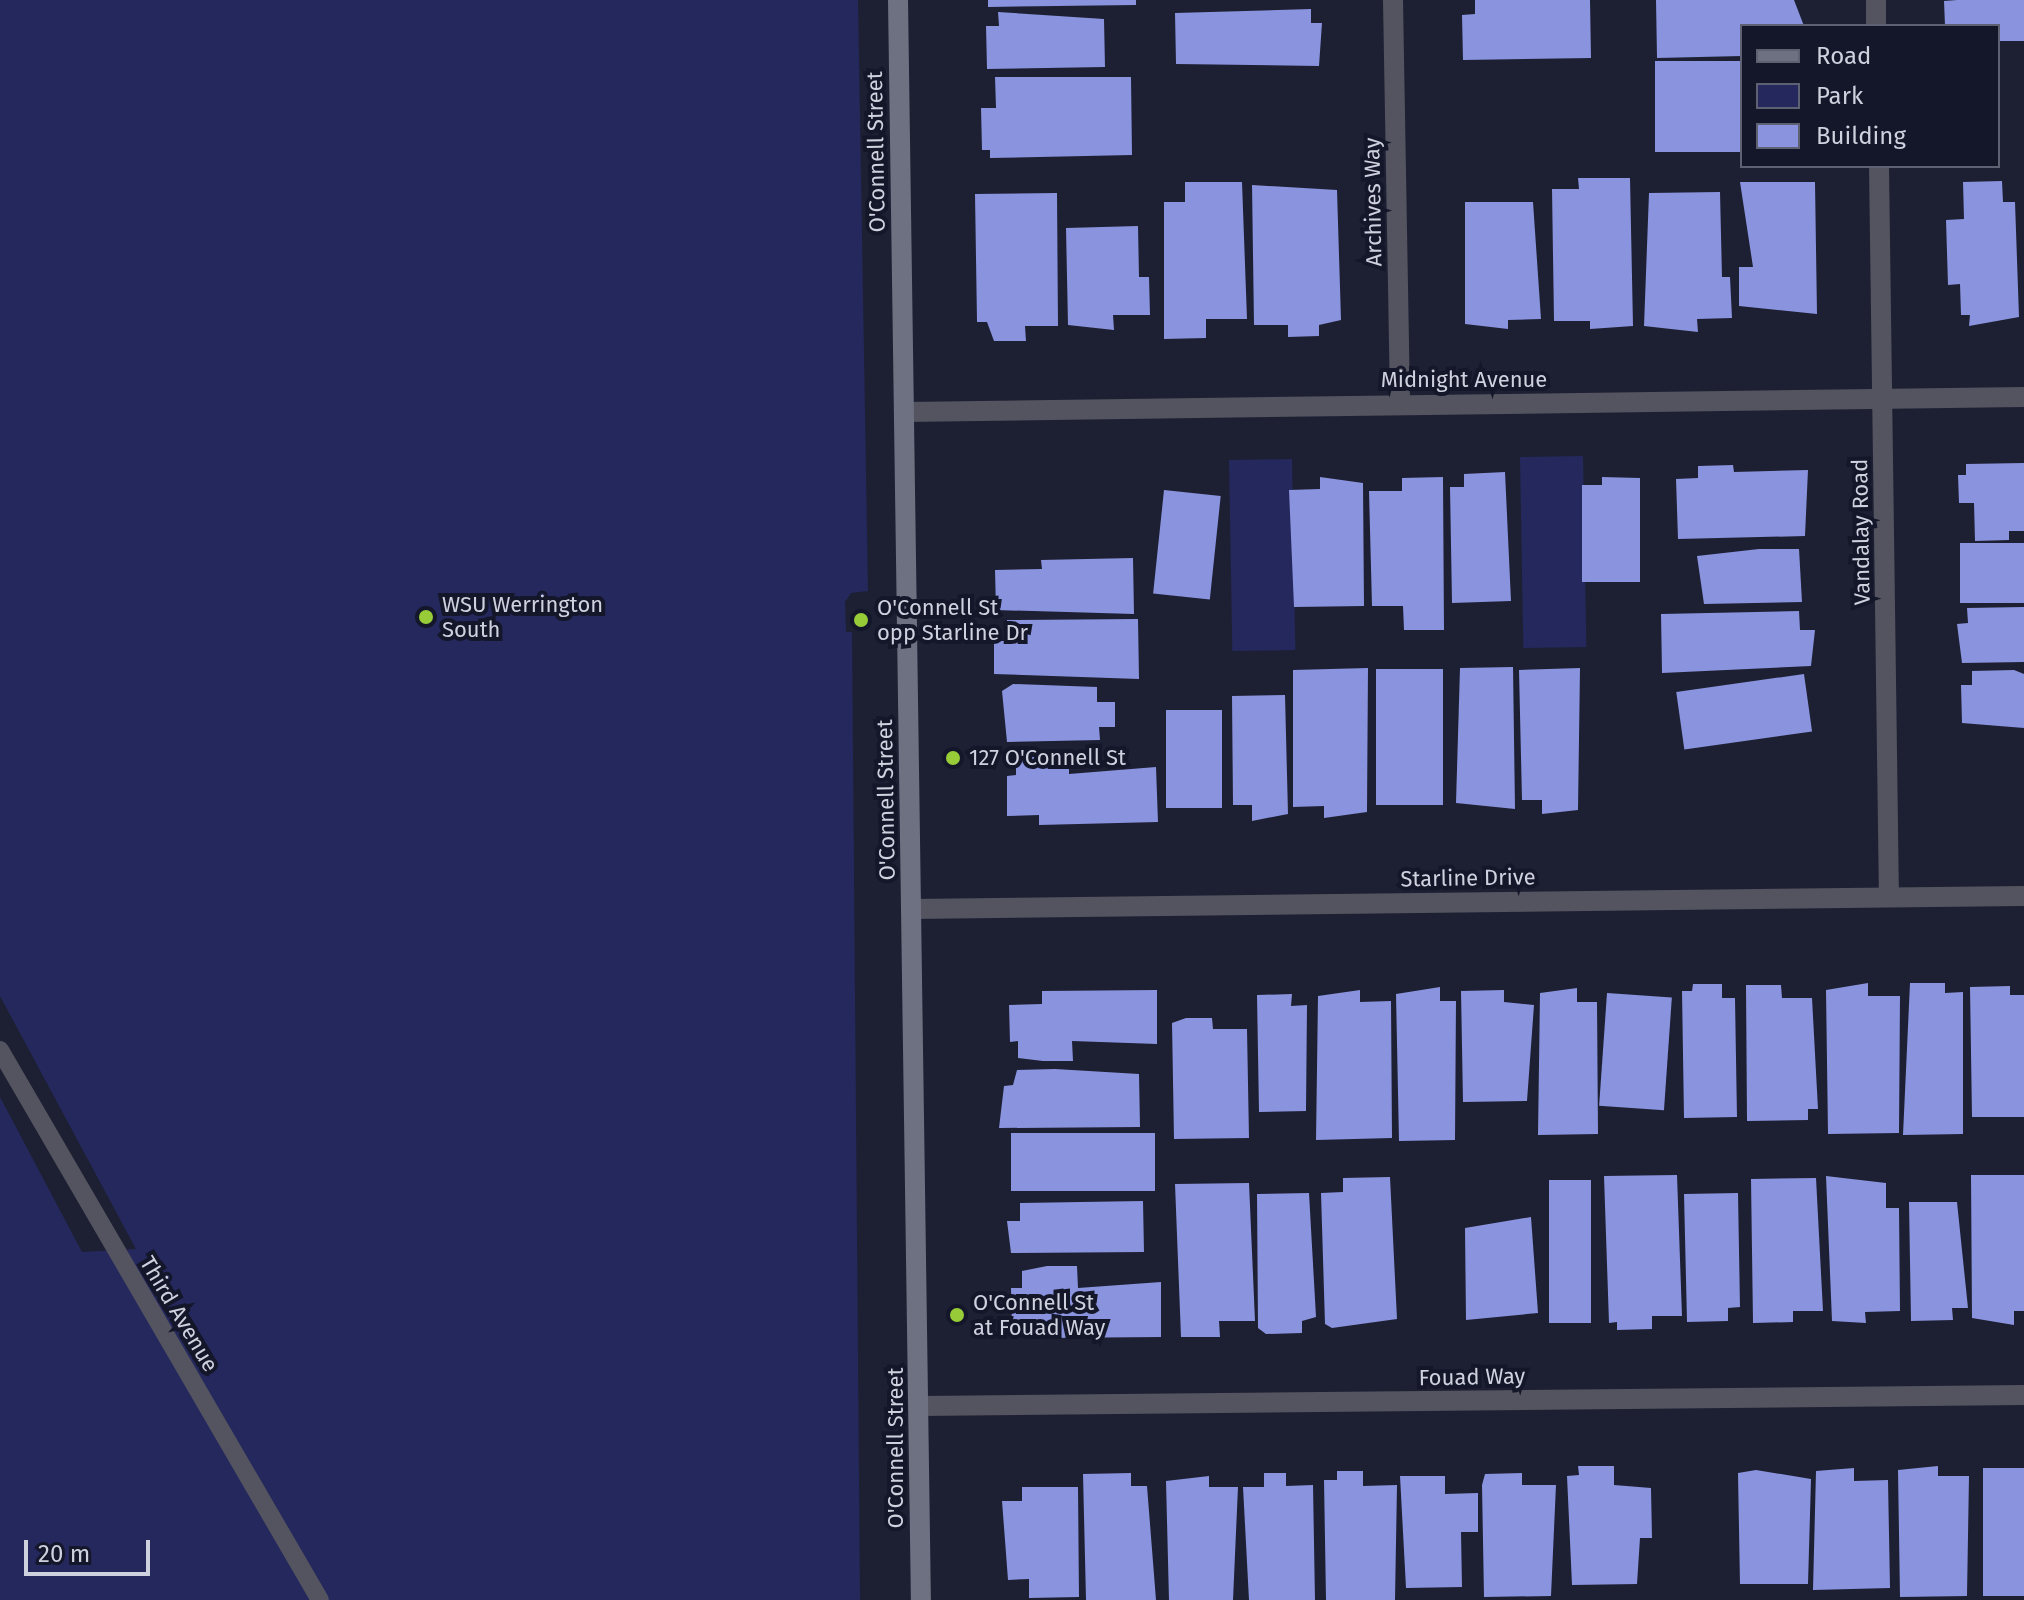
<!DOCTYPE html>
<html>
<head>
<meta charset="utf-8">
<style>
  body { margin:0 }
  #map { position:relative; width:2024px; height:1600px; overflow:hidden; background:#1d2033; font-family:"Fira Sans",sans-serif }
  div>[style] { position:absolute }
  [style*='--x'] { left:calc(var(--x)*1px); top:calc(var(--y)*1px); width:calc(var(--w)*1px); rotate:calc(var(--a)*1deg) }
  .green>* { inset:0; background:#25285c; transform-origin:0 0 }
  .building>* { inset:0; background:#8a93de; transform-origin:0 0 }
  .lane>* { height:18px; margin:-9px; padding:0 9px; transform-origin:9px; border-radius:9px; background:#53545f }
  .street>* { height:20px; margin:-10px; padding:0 10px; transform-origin:10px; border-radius:10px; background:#53545f }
  .secondary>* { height:20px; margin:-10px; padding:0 10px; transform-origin:10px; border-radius:10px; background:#6e7181 }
  .dots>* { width:22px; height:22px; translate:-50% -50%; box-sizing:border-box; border:4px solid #141629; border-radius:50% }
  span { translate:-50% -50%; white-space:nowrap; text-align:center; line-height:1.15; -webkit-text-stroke:8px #141629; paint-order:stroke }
  .street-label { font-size:22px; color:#ced1de }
  .poi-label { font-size:22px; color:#ced1de }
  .left { translate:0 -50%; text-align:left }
  .legend { position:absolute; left:1740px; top:24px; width:260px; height:144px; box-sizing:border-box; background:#141629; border:2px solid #5e6171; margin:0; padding:10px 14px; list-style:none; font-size:24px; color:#ced1de }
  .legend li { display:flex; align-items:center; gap:16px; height:40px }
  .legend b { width:40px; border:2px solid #5e6171 }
  .scale { position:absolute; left:24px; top:1540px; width:126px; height:36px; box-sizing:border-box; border:4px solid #ced1de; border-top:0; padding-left:10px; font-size:24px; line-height:28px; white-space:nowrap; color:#ced1de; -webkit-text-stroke:6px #141629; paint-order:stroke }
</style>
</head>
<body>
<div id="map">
  <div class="green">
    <div style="clip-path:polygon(0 0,858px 0,868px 591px,851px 593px,845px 602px,846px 632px,852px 632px,860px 1600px,0 1600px,0 1097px,82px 1252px,136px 1249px,0 996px)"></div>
    <div style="left:1583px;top:456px;width:191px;height:63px;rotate:89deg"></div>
    <div style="left:1292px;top:459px;width:191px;height:63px;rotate:89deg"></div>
  </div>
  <div class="building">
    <div style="clip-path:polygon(988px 0,1136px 0,1136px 5px,988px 7px)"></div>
    <div style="clip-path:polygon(1475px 0,1590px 0,1591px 58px,1463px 60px,1462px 15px,1475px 14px)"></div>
    <div style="clip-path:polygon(1656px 0,1794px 0,1804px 26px,1742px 26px,1742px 56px,1657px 58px)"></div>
    <div style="clip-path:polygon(1957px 0,2024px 0,2024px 41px,1998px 41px,1998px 26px,1945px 26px,1944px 1px)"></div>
    <div style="clip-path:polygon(1311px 9px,1311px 23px,1322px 23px,1319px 66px,1176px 64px,1175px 13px)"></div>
    <div style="clip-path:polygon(998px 12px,1104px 19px,1105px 67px,987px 69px,986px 26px,999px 26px)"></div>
    <div style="left:1742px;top:61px;width:91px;height:87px;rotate:90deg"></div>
    <div style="clip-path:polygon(995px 77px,1131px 77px,1132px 155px,990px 158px,990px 150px,982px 150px,981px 108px,996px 108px)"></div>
    <div style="clip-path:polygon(1578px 178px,1630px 178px,1633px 326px,1590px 329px,1590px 321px,1554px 321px,1552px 189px,1579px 189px)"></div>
    <div style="clip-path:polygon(2002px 181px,2003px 202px,2015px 202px,2019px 317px,1969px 326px,1970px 315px,1961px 315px,1960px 284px,1948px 285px,1946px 220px,1964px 219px,1963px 182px)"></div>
    <div style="clip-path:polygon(1185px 182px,1242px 182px,1247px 319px,1206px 319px,1206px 338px,1164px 339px,1164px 202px,1185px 202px)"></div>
    <div style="clip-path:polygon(1740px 182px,1815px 182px,1817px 314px,1739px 306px,1739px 267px,1753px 267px)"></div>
    <div style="clip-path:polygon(1252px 185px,1337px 190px,1341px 320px,1319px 325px,1319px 336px,1288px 337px,1288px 325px,1254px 325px)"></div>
    <div style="clip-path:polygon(1720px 192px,1722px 277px,1730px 277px,1732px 318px,1697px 319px,1698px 332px,1644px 326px,1649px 193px)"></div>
    <div style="clip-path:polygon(1057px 193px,1058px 326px,1025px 326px,1026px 341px,994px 341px,987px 322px,977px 322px,975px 194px)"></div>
    <div style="clip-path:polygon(1465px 202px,1533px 202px,1541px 319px,1508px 320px,1508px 329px,1465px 324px)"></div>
    <div style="clip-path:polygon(1138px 226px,1139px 277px,1149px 277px,1150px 315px,1113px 315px,1114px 330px,1068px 325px,1066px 228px)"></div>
    <div style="clip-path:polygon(2024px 463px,2024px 531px,2009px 531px,2009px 540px,1975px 541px,1974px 503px,1959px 503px,1958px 475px,1966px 475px,1966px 464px)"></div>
    <div style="clip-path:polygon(1733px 465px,1734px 472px,1808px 470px,1805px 536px,1678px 539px,1676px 479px,1698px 478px,1698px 466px)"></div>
    <div style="clip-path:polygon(1505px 472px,1511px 601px,1452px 603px,1450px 487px,1464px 487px,1464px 474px)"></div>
    <div style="clip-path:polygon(1320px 477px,1363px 483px,1364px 606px,1294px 607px,1289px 490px,1320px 489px)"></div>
    <div style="clip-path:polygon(1443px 477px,1444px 630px,1404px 630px,1403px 606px,1372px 606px,1369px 491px,1402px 491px,1402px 478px)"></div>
    <div style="clip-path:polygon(1602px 477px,1640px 478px,1640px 582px,1582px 582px,1582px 485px,1602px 485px)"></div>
    <div style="left:1164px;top:490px;width:57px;height:104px;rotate:6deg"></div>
    <div style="left:2024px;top:543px;width:60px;height:64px;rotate:90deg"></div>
    <div style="clip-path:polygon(1759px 549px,1799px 549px,1802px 602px,1704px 604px,1697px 556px)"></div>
    <div style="clip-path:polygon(1133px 558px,1134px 614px,996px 610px,995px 570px,1042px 569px,1041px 560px)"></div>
    <div style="clip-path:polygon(2024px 607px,2024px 662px,1962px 663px,1957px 624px,1968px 623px,1967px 608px)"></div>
    <div style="clip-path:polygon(1799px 611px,1800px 630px,1815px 630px,1811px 666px,1662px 673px,1661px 614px)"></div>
    <div style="clip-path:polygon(1138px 619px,1139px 679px,994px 674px,994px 641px,1007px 641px,1007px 620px)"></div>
    <div style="clip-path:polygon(1513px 667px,1515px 809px,1456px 803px,1460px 668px)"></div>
    <div style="clip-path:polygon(1368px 668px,1367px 812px,1324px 818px,1324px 806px,1293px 807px,1293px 670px)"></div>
    <div style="clip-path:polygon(1580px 668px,1578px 810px,1542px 814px,1542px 800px,1522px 800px,1519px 670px)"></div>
    <div style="left:1376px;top:669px;width:67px;height:136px"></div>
    <div style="clip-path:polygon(2014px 670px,2024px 674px,2024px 728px,1962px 723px,1961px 685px,1972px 685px,1972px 671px)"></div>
    <div style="left:1804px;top:674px;width:58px;height:129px;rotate:82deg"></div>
    <div style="clip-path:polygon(1013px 684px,1097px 687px,1097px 702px,1115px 702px,1115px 727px,1099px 727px,1100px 740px,1007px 742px,1002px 691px)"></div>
    <div style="clip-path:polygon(1285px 695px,1288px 814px,1252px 821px,1252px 805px,1233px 805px,1232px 696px)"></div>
    <div style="left:1166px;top:710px;width:56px;height:98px"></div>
    <div style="clip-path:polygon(1069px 755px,1069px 774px,1156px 767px,1158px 822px,1039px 825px,1039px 815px,1007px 816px,1007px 776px,1016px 775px,1016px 758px)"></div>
    <div style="clip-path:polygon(1868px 983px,1868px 996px,1900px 996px,1899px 1133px,1828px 1134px,1826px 990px)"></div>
    <div style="clip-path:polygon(1910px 983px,1945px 983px,1945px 993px,1963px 992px,1963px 1134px,1903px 1135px)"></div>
    <div style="clip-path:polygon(1693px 984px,1722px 984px,1722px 998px,1735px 998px,1737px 1117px,1684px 1118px,1682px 991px,1692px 991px)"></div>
    <div style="clip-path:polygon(1746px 985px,1781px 985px,1782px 998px,1812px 998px,1818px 1109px,1808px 1109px,1808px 1120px,1747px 1121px)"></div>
    <div style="clip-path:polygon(2010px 986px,2010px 995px,2024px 995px,2024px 1117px,1972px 1117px,1970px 987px)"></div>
    <div style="clip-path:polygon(1440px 987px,1440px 1001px,1456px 1001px,1455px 1140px,1399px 1141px,1396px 994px)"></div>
    <div style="clip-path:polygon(1577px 988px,1577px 1002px,1597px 1002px,1598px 1134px,1538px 1135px,1540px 993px)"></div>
    <div style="clip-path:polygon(1157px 990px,1157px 1044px,1072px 1041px,1073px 1061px,1043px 1061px,1018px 1058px,1018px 1041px,1010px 1042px,1009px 1005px,1042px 1004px,1042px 991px)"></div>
    <div style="clip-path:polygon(1360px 990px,1360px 1002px,1391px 1001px,1392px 1138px,1316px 1140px,1318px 996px)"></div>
    <div style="clip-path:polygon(1504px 990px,1504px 1002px,1534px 1005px,1527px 1101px,1463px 1102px,1461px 991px)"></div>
    <div style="left:1607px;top:993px;width:65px;height:113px;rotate:4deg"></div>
    <div style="clip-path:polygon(1292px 994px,1291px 1006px,1307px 1005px,1306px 1111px,1259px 1112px,1257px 995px)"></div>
    <div style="clip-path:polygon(1186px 1018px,1212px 1018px,1213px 1029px,1247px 1029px,1249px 1138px,1174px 1139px,1172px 1023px)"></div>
    <div style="clip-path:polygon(1055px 1069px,1139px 1074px,1140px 1127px,999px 1128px,1004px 1086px,1013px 1085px,1017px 1070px)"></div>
    <div style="left:1011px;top:1133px;width:144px;height:58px"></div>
    <div style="clip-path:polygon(1677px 1175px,1682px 1316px,1652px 1316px,1652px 1329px,1617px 1330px,1617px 1322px,1609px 1323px,1604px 1176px)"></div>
    <div style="clip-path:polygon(1971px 1175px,2024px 1175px,2024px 1311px,2014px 1311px,2014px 1325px,1972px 1318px)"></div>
    <div style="clip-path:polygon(1826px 1176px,1886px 1183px,1886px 1208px,1899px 1208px,1900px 1311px,1865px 1312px,1866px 1323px,1832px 1321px)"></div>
    <div style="clip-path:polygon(1390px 1177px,1397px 1319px,1332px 1328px,1325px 1324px,1321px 1193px,1343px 1192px,1343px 1178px)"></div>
    <div style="clip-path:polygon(1816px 1178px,1823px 1311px,1793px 1311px,1793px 1322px,1753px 1323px,1751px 1179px)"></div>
    <div style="left:1549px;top:1180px;width:42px;height:143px"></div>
    <div style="clip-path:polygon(1249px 1183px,1255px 1321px,1219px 1321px,1220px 1337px,1181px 1337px,1175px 1184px)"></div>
    <div style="clip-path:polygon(1309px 1193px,1316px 1317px,1302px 1321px,1302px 1333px,1266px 1334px,1258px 1328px,1257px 1194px)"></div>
    <div style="clip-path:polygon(1738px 1193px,1740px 1307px,1728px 1308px,1728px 1321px,1687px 1322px,1684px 1194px)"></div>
    <div style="clip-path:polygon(1143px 1201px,1144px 1252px,1011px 1253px,1007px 1221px,1020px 1221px,1020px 1203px)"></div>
    <div style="clip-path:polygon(1909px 1202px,1957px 1202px,1968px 1308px,1952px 1308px,1953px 1320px,1911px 1321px)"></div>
    <div style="clip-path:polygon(1531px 1217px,1538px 1313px,1466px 1320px,1465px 1228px)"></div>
    <div style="clip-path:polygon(1047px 1266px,1077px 1266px,1078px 1288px,1161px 1282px,1161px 1337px,1044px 1338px,1044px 1327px,1012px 1328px,1011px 1288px,1022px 1288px,1022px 1271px)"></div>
    <div style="clip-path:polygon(1578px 1466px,1614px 1466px,1614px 1485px,1651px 1488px,1652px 1538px,1640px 1538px,1637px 1584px,1572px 1585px,1567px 1476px,1579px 1475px)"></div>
    <div style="clip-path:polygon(1938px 1466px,1938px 1476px,1969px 1476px,1967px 1596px,1900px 1597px,1898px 1470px)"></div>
    <div style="clip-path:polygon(1854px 1468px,1854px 1481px,1888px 1480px,1890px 1588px,1813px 1590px,1816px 1471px)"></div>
    <div style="left:1983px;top:1468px;width:41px;height:128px"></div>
    <div style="clip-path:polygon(1756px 1470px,1811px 1479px,1808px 1584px,1740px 1584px,1738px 1473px)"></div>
    <div style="clip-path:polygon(1337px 1471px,1363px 1471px,1363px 1486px,1397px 1485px,1395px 1600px,1326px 1600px,1324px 1480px,1337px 1480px)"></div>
    <div style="clip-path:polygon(1131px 1473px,1131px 1486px,1147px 1486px,1156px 1600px,1086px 1600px,1083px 1474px)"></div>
    <div style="clip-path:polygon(1264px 1473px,1286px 1473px,1286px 1486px,1313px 1485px,1315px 1600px,1249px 1600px,1243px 1487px,1264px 1487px)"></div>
    <div style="clip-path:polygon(1522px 1473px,1522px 1485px,1556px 1485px,1551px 1596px,1484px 1597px,1482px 1485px,1485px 1474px)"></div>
    <div style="clip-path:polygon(1209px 1476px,1209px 1487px,1238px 1487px,1233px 1600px,1169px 1600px,1166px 1481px)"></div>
    <div style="clip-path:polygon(1400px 1476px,1445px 1476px,1445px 1494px,1478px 1493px,1478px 1532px,1461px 1532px,1462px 1587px,1406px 1588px)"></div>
    <div style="clip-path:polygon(1022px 1487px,1078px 1487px,1079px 1597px,1029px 1598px,1029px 1579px,1008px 1580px,1002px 1501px,1022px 1501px)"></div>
  </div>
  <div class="lane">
    <div style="--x:0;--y:1050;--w:636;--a:59.81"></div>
  </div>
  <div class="street">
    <div style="--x:1393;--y:0;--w:404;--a:89"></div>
    <div style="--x:1876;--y:0;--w:26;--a:90"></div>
    <div style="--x:1879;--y:166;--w:731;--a:89.22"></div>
    <div style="--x:904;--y:412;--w:1120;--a:-0.77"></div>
    <div style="--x:912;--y:909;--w:1112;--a:-0.67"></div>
    <div style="--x:921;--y:1406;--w:1103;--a:-0.57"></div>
  </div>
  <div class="secondary">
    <div style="--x:898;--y:0;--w:1600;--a:89.18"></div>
  </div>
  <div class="dots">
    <div style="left:426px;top:617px;background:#97cc38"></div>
    <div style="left:861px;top:620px;background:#97cc38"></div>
    <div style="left:953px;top:758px;background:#97cc38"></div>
    <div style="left:957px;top:1315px;background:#97cc38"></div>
  </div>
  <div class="street-label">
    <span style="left:876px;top:152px;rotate:-91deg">O'Connell Street</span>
    <span style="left:1373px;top:202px;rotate:-91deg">Archives Way</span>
    <span style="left:1464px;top:380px">Midnight Avenue</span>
    <span style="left:1861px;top:532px;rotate:-91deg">Vandalay Road</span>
    <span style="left:886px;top:800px;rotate:-91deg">O'Connell Street</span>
    <span style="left:1468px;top:878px;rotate:-1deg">Starline Drive</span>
    <span style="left:179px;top:1314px;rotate:59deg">Third Avenue</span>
    <span style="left:1472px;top:1377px;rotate:-1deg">Fouad Way</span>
    <span style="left:896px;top:1448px;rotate:-90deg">O'Connell Street</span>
  </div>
  <div class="poi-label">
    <span class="left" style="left:442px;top:617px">WSU Werrington<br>South</span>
    <span class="left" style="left:877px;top:620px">O'Connell St<br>opp Starline Dr</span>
    <span class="left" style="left:969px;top:758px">127 O'Connell St</span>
    <span class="left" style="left:973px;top:1315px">O'Connell St<br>at Fouad Way</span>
  </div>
  <ul class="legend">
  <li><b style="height:10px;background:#6e7181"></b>Road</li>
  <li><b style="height:22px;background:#25285c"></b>Park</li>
  <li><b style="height:22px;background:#8a93de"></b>Building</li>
  </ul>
  <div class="scale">20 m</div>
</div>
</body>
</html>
